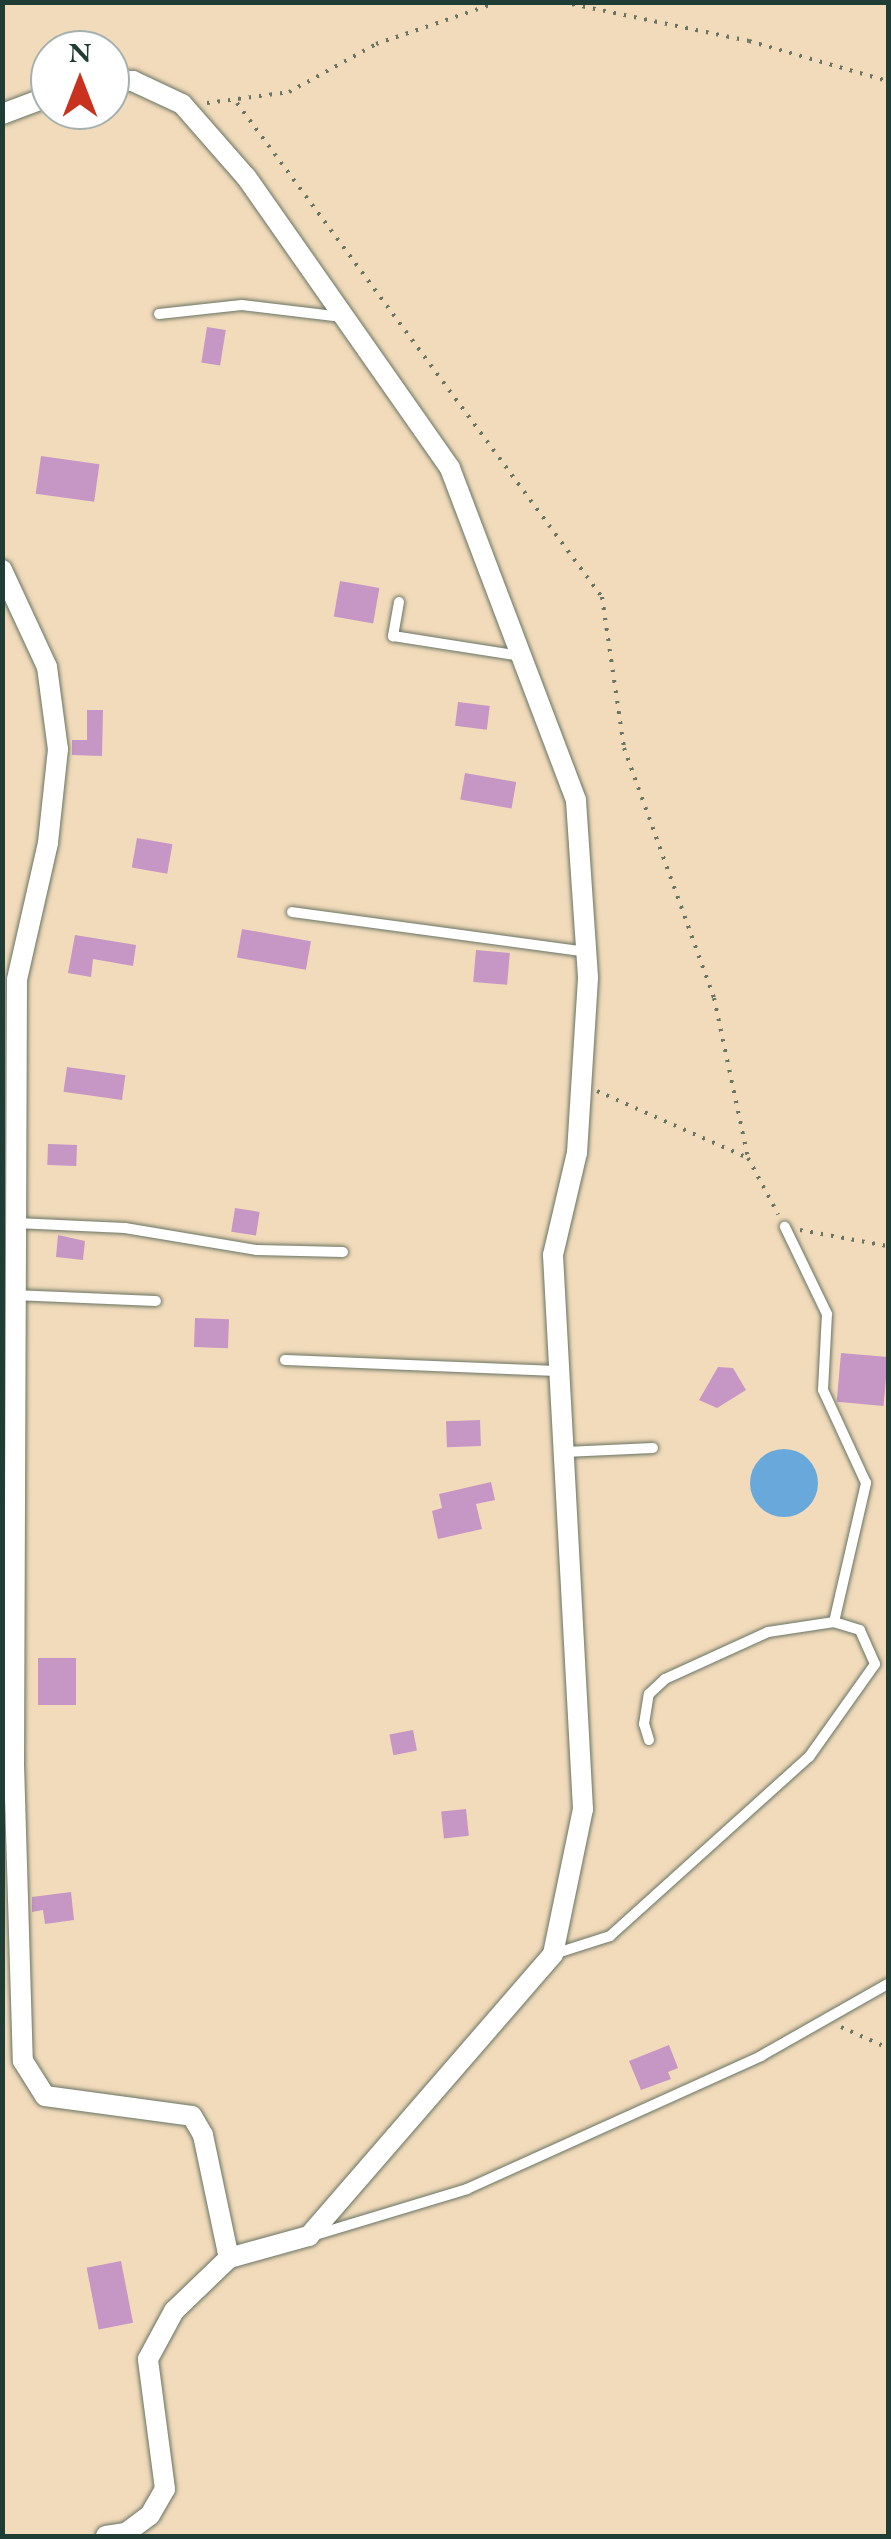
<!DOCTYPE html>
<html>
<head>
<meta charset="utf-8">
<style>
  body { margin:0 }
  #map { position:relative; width:891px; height:2539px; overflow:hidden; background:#f2dbbb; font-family:"EB Garamond",serif }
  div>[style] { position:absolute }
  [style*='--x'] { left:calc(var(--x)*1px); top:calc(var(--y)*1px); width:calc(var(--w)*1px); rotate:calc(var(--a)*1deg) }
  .water>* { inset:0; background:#68a8db }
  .round { border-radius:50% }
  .building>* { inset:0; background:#c696c5; transform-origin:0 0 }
  .path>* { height:4px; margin-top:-2px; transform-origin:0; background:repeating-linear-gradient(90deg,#697463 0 2.5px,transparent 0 10.5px) }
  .roads { filter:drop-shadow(0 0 2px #697463) drop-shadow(0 0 2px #697463) }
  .lane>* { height:10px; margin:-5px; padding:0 5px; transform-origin:5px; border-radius:5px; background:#fff }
  .street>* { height:20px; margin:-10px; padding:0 10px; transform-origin:10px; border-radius:10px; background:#fff }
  span { translate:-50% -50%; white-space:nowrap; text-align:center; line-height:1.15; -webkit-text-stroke:10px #fff; paint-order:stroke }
  .frame { position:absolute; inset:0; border:5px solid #1f3d34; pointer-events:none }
  .north { position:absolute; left:30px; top:30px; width:100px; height:100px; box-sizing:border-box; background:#fff; border:2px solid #a5b1ae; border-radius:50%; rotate:0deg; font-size:28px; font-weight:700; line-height:40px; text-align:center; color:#1f3d34 }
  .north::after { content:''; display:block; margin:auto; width:35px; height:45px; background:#c8321e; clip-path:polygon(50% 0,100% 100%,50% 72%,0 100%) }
</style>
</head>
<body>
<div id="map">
  <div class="water">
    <div class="round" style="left:750px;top:1449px;width:68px;height:68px"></div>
  </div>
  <div class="building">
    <div style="left:207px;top:327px;width:19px;height:36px;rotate:9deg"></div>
    <div style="left:41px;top:456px;width:59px;height:38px;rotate:8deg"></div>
    <div style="left:340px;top:581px;width:40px;height:36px;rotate:10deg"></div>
    <div style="left:458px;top:702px;width:32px;height:24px;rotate:7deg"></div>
    <div style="clip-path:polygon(87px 710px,103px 710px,102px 756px,72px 755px,72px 740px,87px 740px)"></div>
    <div style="left:465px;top:773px;width:52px;height:27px;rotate:10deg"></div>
    <div style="left:137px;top:838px;width:36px;height:30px;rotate:10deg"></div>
    <div style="left:242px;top:929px;width:70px;height:29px;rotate:10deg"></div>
    <div style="clip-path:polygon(75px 935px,136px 945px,133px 966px,93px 959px,91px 977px,68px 973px)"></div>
    <div style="left:476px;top:950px;width:34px;height:32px;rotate:5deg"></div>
    <div style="left:67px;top:1067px;width:59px;height:25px;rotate:8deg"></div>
    <div style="left:48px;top:1144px;width:29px;height:21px;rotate:2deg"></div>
    <div style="left:235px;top:1208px;width:25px;height:24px;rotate:9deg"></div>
    <div style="clip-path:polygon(58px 1235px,85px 1241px,83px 1260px,56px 1257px)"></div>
    <div style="left:195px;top:1318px;width:34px;height:29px;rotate:2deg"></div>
    <div style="left:841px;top:1353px;width:47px;height:49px;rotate:5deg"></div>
    <div style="clip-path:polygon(718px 1367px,733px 1368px,746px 1390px,717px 1408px,699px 1400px)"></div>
    <div style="left:480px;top:1420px;width:26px;height:34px;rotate:88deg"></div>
    <div style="clip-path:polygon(491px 1482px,495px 1500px,476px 1504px,482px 1529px,438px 1539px,432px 1511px,442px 1508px,439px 1494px)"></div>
    <div style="left:38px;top:1658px;width:38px;height:47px"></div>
    <div style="left:413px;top:1730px;width:21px;height:24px;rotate:79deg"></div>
    <div style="left:466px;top:1809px;width:27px;height:25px;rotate:84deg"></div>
    <div style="clip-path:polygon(71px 1892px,74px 1920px,45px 1924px,43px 1910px,32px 1912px,32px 1897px)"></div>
    <div style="clip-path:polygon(669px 2045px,678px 2068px,668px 2072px,671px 2079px,641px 2090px,629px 2061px)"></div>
    <div style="left:121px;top:2261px;width:63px;height:35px;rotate:79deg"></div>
  </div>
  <div class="path">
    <div style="--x:562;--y:2;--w:191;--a:11.8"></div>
    <div style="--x:749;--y:41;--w:145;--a:16.1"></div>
    <div style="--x:207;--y:103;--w:83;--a:-7.6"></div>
    <div style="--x:289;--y:92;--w:99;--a:-28.9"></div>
    <div style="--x:376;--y:44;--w:130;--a:-18.9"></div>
    <div style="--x:237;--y:103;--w:614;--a:53.54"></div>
    <div style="--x:602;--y:597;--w:153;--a:81.7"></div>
    <div style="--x:624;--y:748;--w:266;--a:70.2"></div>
    <div style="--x:714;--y:998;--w:164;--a:78"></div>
    <div style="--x:748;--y:1158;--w:64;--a:61.8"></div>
    <div style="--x:597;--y:1091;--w:165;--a:23.9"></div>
    <div style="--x:800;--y:1230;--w:89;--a:10.3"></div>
    <div style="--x:841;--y:2027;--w:51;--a:24.1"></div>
  </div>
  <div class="roads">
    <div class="lane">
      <div style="--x:159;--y:314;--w:83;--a:-6.2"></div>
      <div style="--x:242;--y:305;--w:101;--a:6.8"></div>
      <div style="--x:399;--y:602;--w:35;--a:100"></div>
      <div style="--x:393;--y:636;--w:130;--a:8.9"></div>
      <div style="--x:292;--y:912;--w:298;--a:7.7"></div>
      <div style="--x:16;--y:1223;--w:109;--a:2.6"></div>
      <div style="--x:125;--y:1228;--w:134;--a:9.5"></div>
      <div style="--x:257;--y:1250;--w:86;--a:1.3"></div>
      <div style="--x:13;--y:1295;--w:143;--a:2.4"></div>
      <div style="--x:285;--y:1360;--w:273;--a:2.3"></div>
      <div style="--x:564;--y:1452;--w:89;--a:-2.6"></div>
      <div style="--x:649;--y:1740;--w:17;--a:-107"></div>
      <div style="--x:644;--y:1724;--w:30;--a:-81"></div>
      <div style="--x:649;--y:1694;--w:22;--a:-43"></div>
      <div style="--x:665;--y:1679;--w:113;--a:-24.5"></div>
      <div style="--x:768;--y:1632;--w:67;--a:-8.6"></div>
      <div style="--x:554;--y:1954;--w:59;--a:-17.8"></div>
      <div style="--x:610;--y:1936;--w:268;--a:-42"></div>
      <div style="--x:809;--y:1757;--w:114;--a:-54.6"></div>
      <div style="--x:875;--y:1664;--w:37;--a:-114"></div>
      <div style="--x:860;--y:1630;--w:27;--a:-163"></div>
      <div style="--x:834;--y:1622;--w:143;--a:-77"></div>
      <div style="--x:866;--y:1483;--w:102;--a:-114.8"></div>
      <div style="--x:823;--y:1390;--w:76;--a:-87"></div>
      <div style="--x:827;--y:1314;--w:97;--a:-115.8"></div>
      <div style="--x:315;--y:2235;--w:159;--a:-16.8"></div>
      <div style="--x:467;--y:2189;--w:323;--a:-24.3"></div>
      <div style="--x:761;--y:2056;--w:146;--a:-29.6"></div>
    </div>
    <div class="street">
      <div style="--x:2;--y:114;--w:51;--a:-20.6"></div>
      <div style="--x:2;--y:570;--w:107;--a:65.1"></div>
      <div style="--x:47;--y:667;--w:83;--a:82.4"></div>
      <div style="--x:58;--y:749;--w:95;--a:96.1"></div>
      <div style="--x:48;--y:843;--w:140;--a:102.8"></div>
      <div style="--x:17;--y:980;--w:784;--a:90.22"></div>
      <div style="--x:14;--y:1764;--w:297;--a:88.3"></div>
      <div style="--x:23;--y:2061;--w:41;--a:57.8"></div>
      <div style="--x:45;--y:2096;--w:148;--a:7.7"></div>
      <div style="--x:192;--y:2116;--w:22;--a:60"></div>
      <div style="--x:203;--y:2135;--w:126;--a:78.1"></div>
      <div style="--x:106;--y:2536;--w:20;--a:-9"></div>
      <div style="--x:126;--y:2533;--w:30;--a:-37"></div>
      <div style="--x:150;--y:2515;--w:30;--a:-60"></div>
      <div style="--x:165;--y:2489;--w:131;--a:-97.5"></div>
      <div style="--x:148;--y:2359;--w:55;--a:-61.6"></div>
      <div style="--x:174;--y:2311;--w:76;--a:-43.9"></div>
      <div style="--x:229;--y:2258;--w:83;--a:-15.4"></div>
      <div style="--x:309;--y:2236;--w:373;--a:-49.1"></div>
      <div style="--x:553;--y:1954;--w:148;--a:-78.3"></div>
      <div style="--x:583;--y:1809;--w:555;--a:-93.1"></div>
      <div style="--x:553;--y:1255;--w:105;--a:-76.8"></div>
      <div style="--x:577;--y:1153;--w:176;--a:-86.4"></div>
      <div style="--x:588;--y:977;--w:177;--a:-93.9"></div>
      <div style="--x:576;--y:800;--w:355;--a:-110.8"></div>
      <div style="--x:450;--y:468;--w:355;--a:-125"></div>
      <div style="--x:246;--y:177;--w:97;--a:-131.2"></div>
      <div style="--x:182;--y:104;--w:54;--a:-154.9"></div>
      <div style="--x:133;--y:81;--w:23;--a:-178"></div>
    </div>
  </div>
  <div class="frame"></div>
  <div class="north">N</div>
</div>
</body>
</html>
